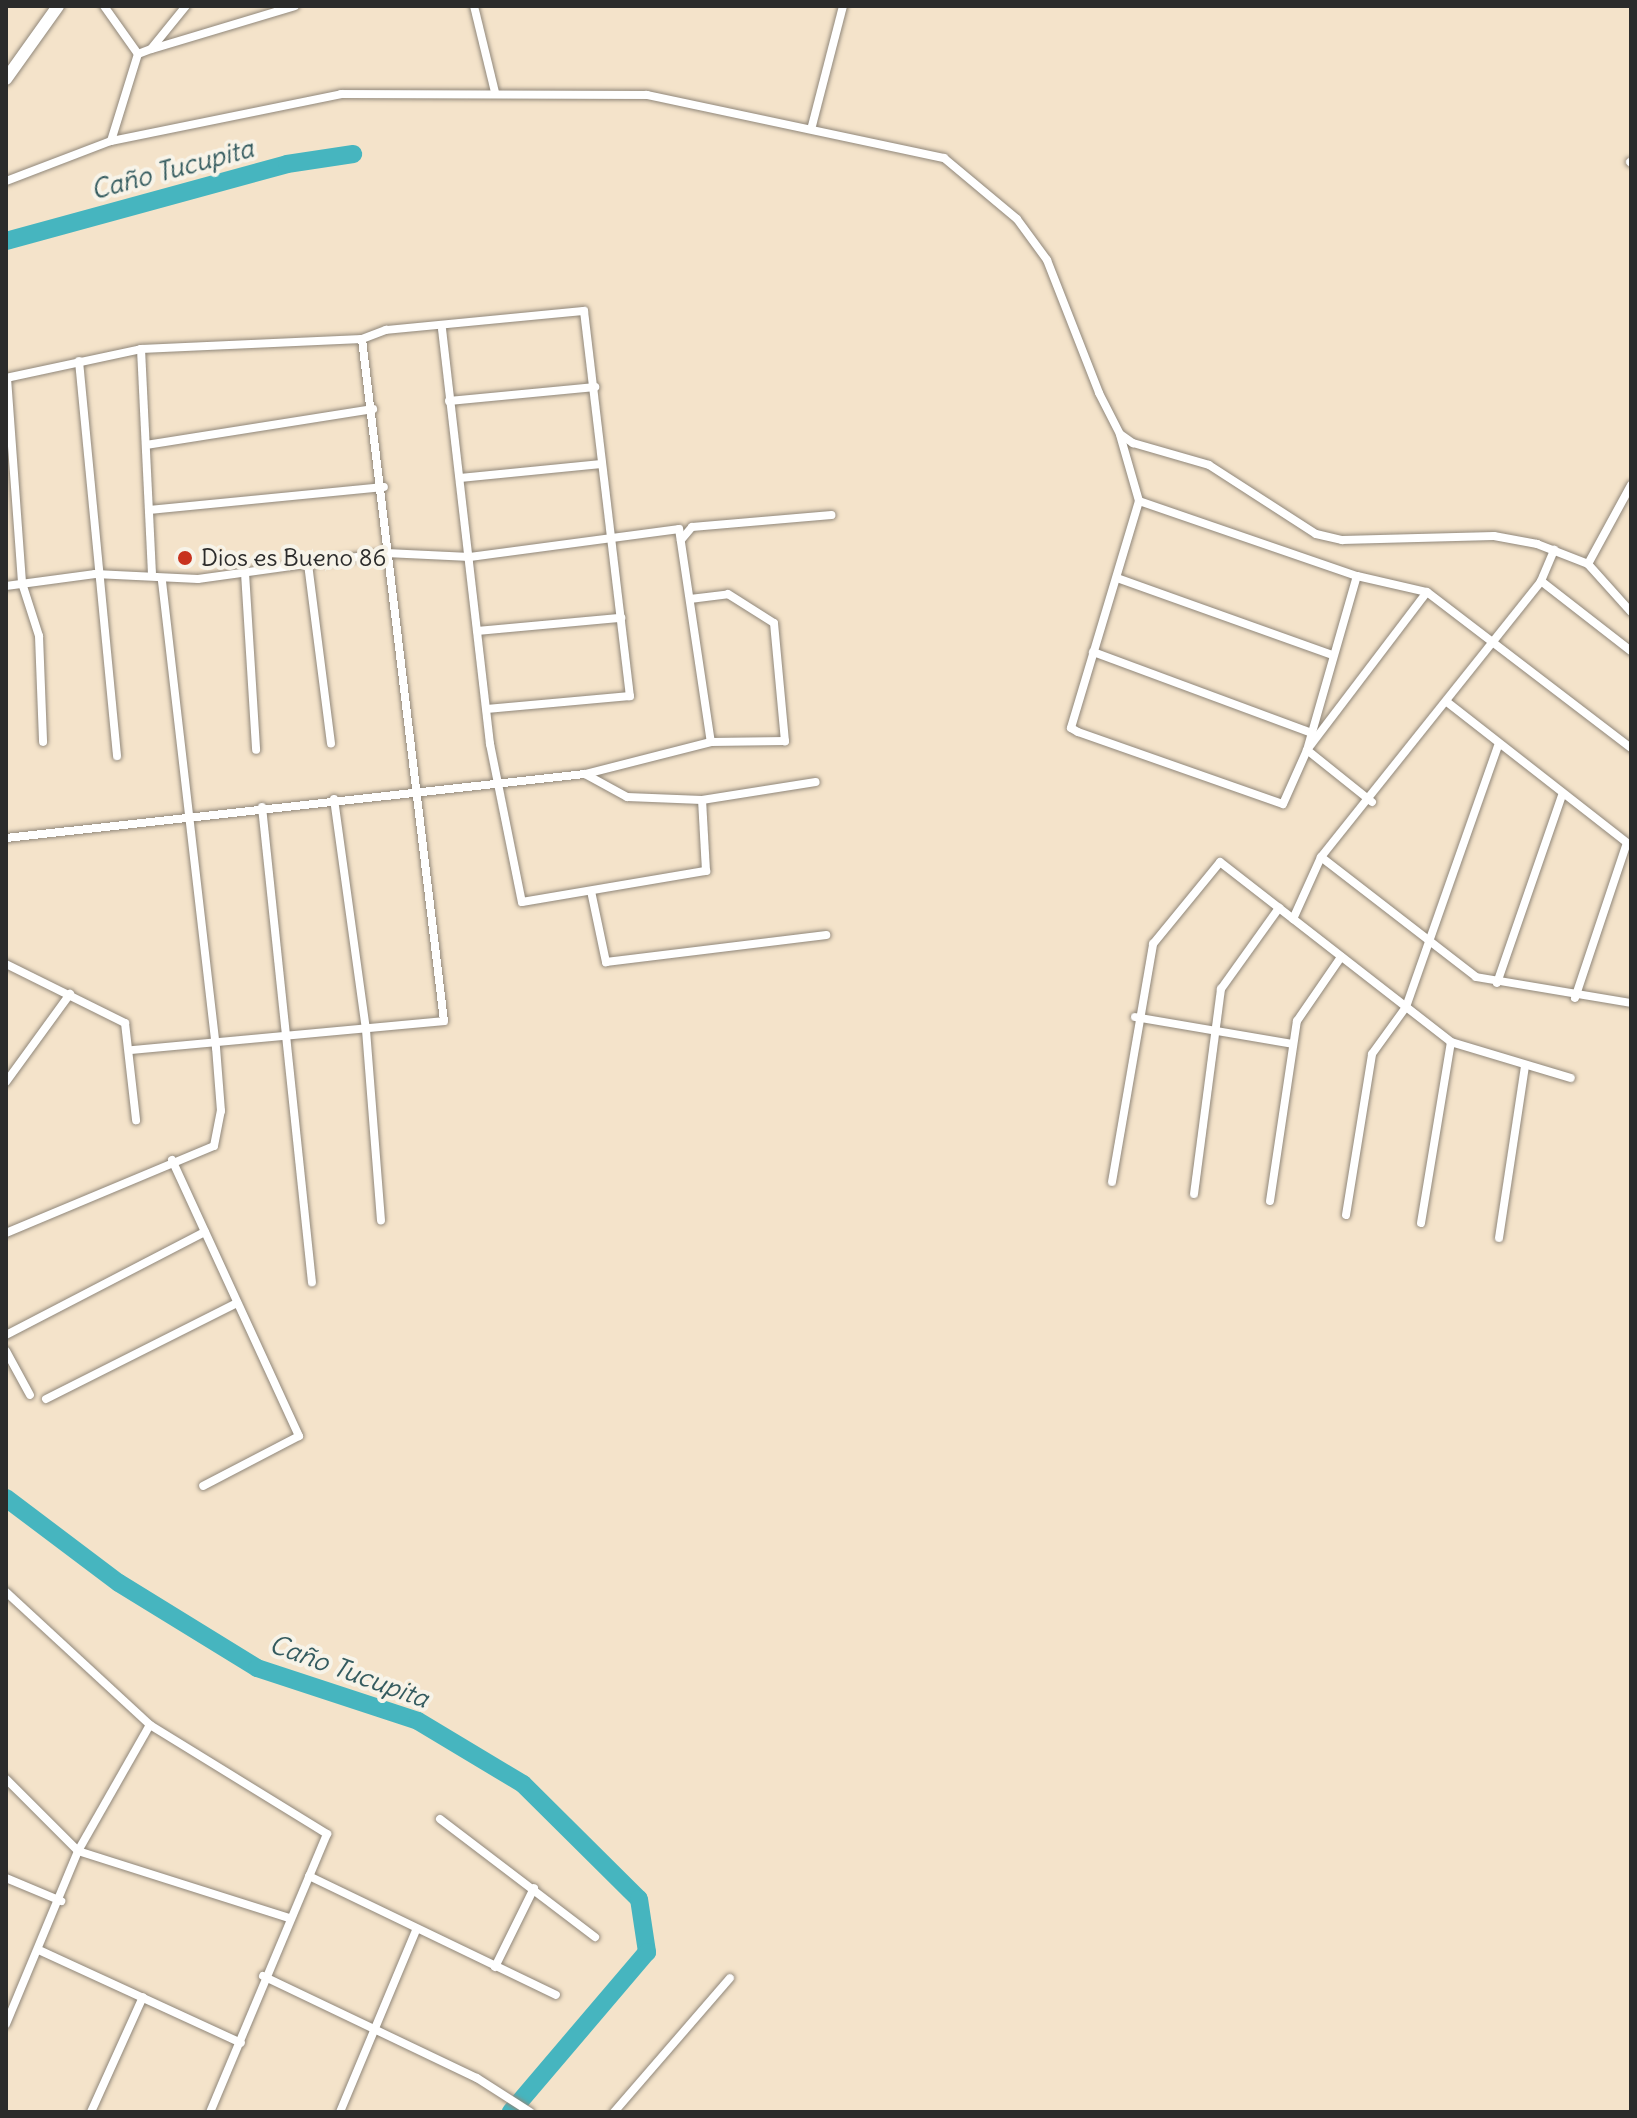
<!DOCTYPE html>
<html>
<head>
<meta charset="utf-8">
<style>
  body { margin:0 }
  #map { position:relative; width:1637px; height:2118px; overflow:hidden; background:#f4e3ca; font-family:Delius,sans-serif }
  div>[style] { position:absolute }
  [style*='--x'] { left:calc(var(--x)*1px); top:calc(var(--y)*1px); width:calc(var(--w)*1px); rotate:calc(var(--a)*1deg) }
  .river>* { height:18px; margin:-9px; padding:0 9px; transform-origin:9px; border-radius:9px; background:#46b5bf }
  .roads { filter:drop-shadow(0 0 2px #90877a) drop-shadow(0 0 2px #90877a) }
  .street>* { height:8px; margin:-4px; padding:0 4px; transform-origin:4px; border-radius:4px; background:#fff }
  .secondary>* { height:12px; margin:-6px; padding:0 6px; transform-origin:6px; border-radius:6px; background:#fff }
  .dots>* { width:22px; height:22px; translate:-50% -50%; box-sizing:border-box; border:4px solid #f7f3e8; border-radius:50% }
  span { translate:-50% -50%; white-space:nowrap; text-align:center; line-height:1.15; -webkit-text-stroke:8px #f7f3e8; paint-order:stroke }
  .poi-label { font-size:24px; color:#2b2b2b }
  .left { translate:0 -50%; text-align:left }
  .water-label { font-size:26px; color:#345b5f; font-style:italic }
  .frame { position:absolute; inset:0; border:8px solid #2b2b2b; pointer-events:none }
</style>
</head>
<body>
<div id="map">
  <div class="river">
    <div style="--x:6;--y:241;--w:291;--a:-15.3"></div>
    <div style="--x:287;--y:164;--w:67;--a:-8.6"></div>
    <div style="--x:6;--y:1498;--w:141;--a:37"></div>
    <div style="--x:119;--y:1583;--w:162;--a:31.6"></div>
    <div style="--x:257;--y:1668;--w:169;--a:18.2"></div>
    <div style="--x:418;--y:1721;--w:122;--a:31"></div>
    <div style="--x:523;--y:1784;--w:163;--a:44.8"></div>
    <div style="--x:639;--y:1899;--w:54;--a:81.4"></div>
    <div style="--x:647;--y:1952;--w:210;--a:130.4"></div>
  </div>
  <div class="roads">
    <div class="street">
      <div style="--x:104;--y:6;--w:59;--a:54.7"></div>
      <div style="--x:474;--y:6;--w:89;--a:76.3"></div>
      <div style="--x:152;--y:49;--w:149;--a:-16.7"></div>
      <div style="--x:812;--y:126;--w:124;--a:-75.5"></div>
      <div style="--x:111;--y:141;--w:91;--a:-72.8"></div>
      <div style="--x:138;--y:54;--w:14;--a:-21"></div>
      <div style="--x:151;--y:49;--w:55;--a:-50.9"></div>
      <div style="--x:1630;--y:162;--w:1;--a:45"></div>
      <div style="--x:6;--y:181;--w:112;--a:-20.9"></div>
      <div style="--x:111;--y:141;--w:235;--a:-11.5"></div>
      <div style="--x:341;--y:94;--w:306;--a:0.2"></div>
      <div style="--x:647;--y:95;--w:304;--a:12"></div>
      <div style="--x:944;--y:158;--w:95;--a:39.9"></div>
      <div style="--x:1017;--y:219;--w:51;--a:53.8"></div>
      <div style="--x:1047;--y:260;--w:143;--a:68.6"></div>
      <div style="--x:1099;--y:393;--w:46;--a:62.9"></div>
      <div style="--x:1120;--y:434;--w:16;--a:35"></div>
      <div style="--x:1133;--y:443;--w:79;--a:16.1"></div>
      <div style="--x:1209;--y:465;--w:127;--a:32.8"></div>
      <div style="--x:1316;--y:534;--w:27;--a:13"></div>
      <div style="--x:1342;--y:540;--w:152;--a:-1.5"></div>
      <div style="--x:1494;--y:536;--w:44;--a:10.5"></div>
      <div style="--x:1537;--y:544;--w:55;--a:21.4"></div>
      <div style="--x:1588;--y:564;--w:64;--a:48.1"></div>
      <div style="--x:442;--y:329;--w:418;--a:83.4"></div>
      <div style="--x:490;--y:744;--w:161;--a:78.6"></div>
      <div style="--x:522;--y:902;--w:187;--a:-9.6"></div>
      <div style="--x:706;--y:871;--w:71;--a:-93.2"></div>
      <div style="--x:141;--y:349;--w:226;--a:87.2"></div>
      <div style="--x:79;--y:361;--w:397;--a:84.5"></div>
      <div style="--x:6;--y:378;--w:138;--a:-12.1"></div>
      <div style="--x:141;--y:349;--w:221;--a:-2.6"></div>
      <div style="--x:362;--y:339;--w:26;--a:-21"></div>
      <div style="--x:386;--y:330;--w:199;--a:-5.5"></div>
      <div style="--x:584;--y:311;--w:388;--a:83.2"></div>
      <div style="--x:630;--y:696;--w:144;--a:174.8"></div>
      <div style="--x:7;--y:378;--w:206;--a:85.8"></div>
      <div style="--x:22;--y:583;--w:56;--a:72.2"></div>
      <div style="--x:39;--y:636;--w:106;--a:87.8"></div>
      <div style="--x:449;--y:401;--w:147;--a:-5.5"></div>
      <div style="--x:1120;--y:435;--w:69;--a:73.9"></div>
      <div style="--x:1139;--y:501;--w:237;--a:106.7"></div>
      <div style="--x:1071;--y:728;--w:8;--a:30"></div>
      <div style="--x:1078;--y:732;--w:217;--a:19.4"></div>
      <div style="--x:1283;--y:804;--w:59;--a:-66"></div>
      <div style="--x:1307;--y:750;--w:181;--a:-74"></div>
      <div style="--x:146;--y:445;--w:230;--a:-9"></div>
      <div style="--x:460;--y:478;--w:142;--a:-5.7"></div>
      <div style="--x:1139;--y:501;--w:231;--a:19"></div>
      <div style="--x:1357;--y:576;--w:72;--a:12.9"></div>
      <div style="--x:1427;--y:592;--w:257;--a:37.4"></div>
      <div style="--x:149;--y:510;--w:236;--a:-5.6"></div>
      <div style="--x:681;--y:540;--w:17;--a:-50"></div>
      <div style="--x:692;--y:527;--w:140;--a:-4.9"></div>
      <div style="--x:308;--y:564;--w:181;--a:82.7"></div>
      <div style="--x:1588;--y:564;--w:90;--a:-61.4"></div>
      <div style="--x:245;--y:573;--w:177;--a:86.4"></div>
      <div style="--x:1117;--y:578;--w:228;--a:19.7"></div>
      <div style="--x:1541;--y:581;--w:114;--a:37.9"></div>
      <div style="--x:6;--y:586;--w:90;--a:-7.7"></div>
      <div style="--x:95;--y:574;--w:103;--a:2.8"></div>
      <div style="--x:198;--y:579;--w:190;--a:-7.9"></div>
      <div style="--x:386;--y:553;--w:84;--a:2.7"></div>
      <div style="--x:470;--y:557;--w:211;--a:-7.6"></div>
      <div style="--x:679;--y:529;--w:215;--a:81.5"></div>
      <div style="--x:711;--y:742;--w:130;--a:165.7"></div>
      <div style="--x:585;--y:774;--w:48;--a:28.7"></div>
      <div style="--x:627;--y:797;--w:75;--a:2.3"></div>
      <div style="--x:702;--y:800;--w:115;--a:-9"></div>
      <div style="--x:690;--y:599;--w:38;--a:-7"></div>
      <div style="--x:728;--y:594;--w:54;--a:32.2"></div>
      <div style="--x:774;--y:623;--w:119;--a:84.7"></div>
      <div style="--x:785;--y:741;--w:74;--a:179.2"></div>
      <div style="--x:477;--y:631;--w:145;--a:-5.2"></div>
      <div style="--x:1093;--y:652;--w:230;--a:20.3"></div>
      <div style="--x:1447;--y:702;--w:234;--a:38"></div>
      <div style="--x:334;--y:799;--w:233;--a:82.1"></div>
      <div style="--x:366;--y:1030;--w:191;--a:85.5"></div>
      <div style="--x:1372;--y:802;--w:83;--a:-141.3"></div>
      <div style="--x:1307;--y:750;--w:198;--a:-52.8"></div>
      <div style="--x:262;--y:807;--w:478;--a:84"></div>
      <div style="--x:6;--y:838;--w:583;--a:-6.31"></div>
      <div style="--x:1321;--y:857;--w:196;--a:37.7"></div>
      <div style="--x:1476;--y:977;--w:157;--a:9.5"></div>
      <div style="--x:591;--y:891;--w:73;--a:78.1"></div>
      <div style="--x:606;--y:962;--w:222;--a:-7"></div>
      <div style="--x:1293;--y:919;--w:68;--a:-65.7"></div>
      <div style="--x:1321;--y:857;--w:353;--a:-51.4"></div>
      <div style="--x:1541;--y:581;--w:34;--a:-67"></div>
      <div style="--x:6;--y:964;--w:133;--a:26.4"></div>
      <div style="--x:125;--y:1023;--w:98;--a:83.5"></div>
      <div style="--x:1497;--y:983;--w:199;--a:-70.9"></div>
      <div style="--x:1575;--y:998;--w:163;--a:-71.5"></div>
      <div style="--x:1135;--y:1017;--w:160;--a:9.7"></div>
      <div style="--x:132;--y:1050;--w:313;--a:-5.3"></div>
      <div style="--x:444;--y:1021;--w:687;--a:-96.86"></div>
      <div style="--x:6;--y:1082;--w:109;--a:-54"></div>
      <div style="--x:172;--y:1160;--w:304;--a:65.3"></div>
      <div style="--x:299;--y:1436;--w:108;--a:152.5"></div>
      <div style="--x:1112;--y:1182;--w:242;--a:-80.2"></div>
      <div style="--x:1153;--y:944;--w:106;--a:-50.7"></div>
      <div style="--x:1220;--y:862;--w:293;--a:37.9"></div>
      <div style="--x:1451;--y:1042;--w:125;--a:16.7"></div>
      <div style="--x:1194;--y:1194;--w:207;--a:-82.5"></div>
      <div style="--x:1221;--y:989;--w:100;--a:-54.4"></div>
      <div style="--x:1270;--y:1201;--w:182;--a:-81.5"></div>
      <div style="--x:1297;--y:1021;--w:78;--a:-55.5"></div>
      <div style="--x:1346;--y:1215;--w:163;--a:-80.8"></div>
      <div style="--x:1372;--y:1054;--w:58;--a:-54.1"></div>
      <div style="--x:1406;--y:1007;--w:277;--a:-70.6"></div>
      <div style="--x:1421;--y:1223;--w:183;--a:-80.6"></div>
      <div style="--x:6;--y:1233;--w:225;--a:-22.7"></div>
      <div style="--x:214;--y:1146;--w:36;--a:-79"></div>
      <div style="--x:221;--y:1111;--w:63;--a:-94.5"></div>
      <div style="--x:216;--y:1048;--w:470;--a:-96.6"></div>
      <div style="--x:1499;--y:1238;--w:173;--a:-81.4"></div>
      <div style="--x:6;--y:1335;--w:224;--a:-27.4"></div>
      <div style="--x:6;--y:1351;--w:50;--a:61.4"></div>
      <div style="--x:46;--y:1399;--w:214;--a:-26.7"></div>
      <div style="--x:6;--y:1592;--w:196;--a:42.7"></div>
      <div style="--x:150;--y:1725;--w:208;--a:31.6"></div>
      <div style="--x:327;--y:1834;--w:302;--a:112.8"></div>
      <div style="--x:6;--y:1779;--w:102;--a:45"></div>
      <div style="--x:78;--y:1851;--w:221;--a:17.6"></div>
      <div style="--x:440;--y:1819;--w:195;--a:37.3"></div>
      <div style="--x:309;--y:1876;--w:274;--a:25.7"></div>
      <div style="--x:6;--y:1878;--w:60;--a:22.7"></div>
      <div style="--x:41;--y:1951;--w:220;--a:24.7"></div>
      <div style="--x:495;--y:1967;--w:88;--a:-63.7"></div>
      <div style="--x:263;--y:1976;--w:237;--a:25.5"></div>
      <div style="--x:477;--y:2078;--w:63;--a:32.7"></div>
      <div style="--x:6;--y:2024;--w:187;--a:-67.4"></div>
      <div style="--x:78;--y:1851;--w:145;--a:-60.3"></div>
      <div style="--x:91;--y:2112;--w:126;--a:-65.7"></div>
      <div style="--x:340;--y:2112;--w:197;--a:-67.3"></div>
      <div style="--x:614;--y:2112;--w:177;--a:-49.1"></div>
    </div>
    <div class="secondary">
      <div style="--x:6;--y:79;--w:90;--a:-54.5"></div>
    </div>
  </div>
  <div class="dots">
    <div style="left:185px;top:558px;background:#c8321e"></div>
  </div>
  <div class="poi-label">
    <span class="left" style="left:201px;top:558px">Dios es Bueno 86</span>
  </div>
  <div class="water-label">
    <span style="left:172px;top:169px;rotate:-15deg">Caño Tucupita</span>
    <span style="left:349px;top:1671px;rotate:20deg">Caño Tucupita</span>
  </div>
  <div class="frame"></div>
</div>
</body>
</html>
